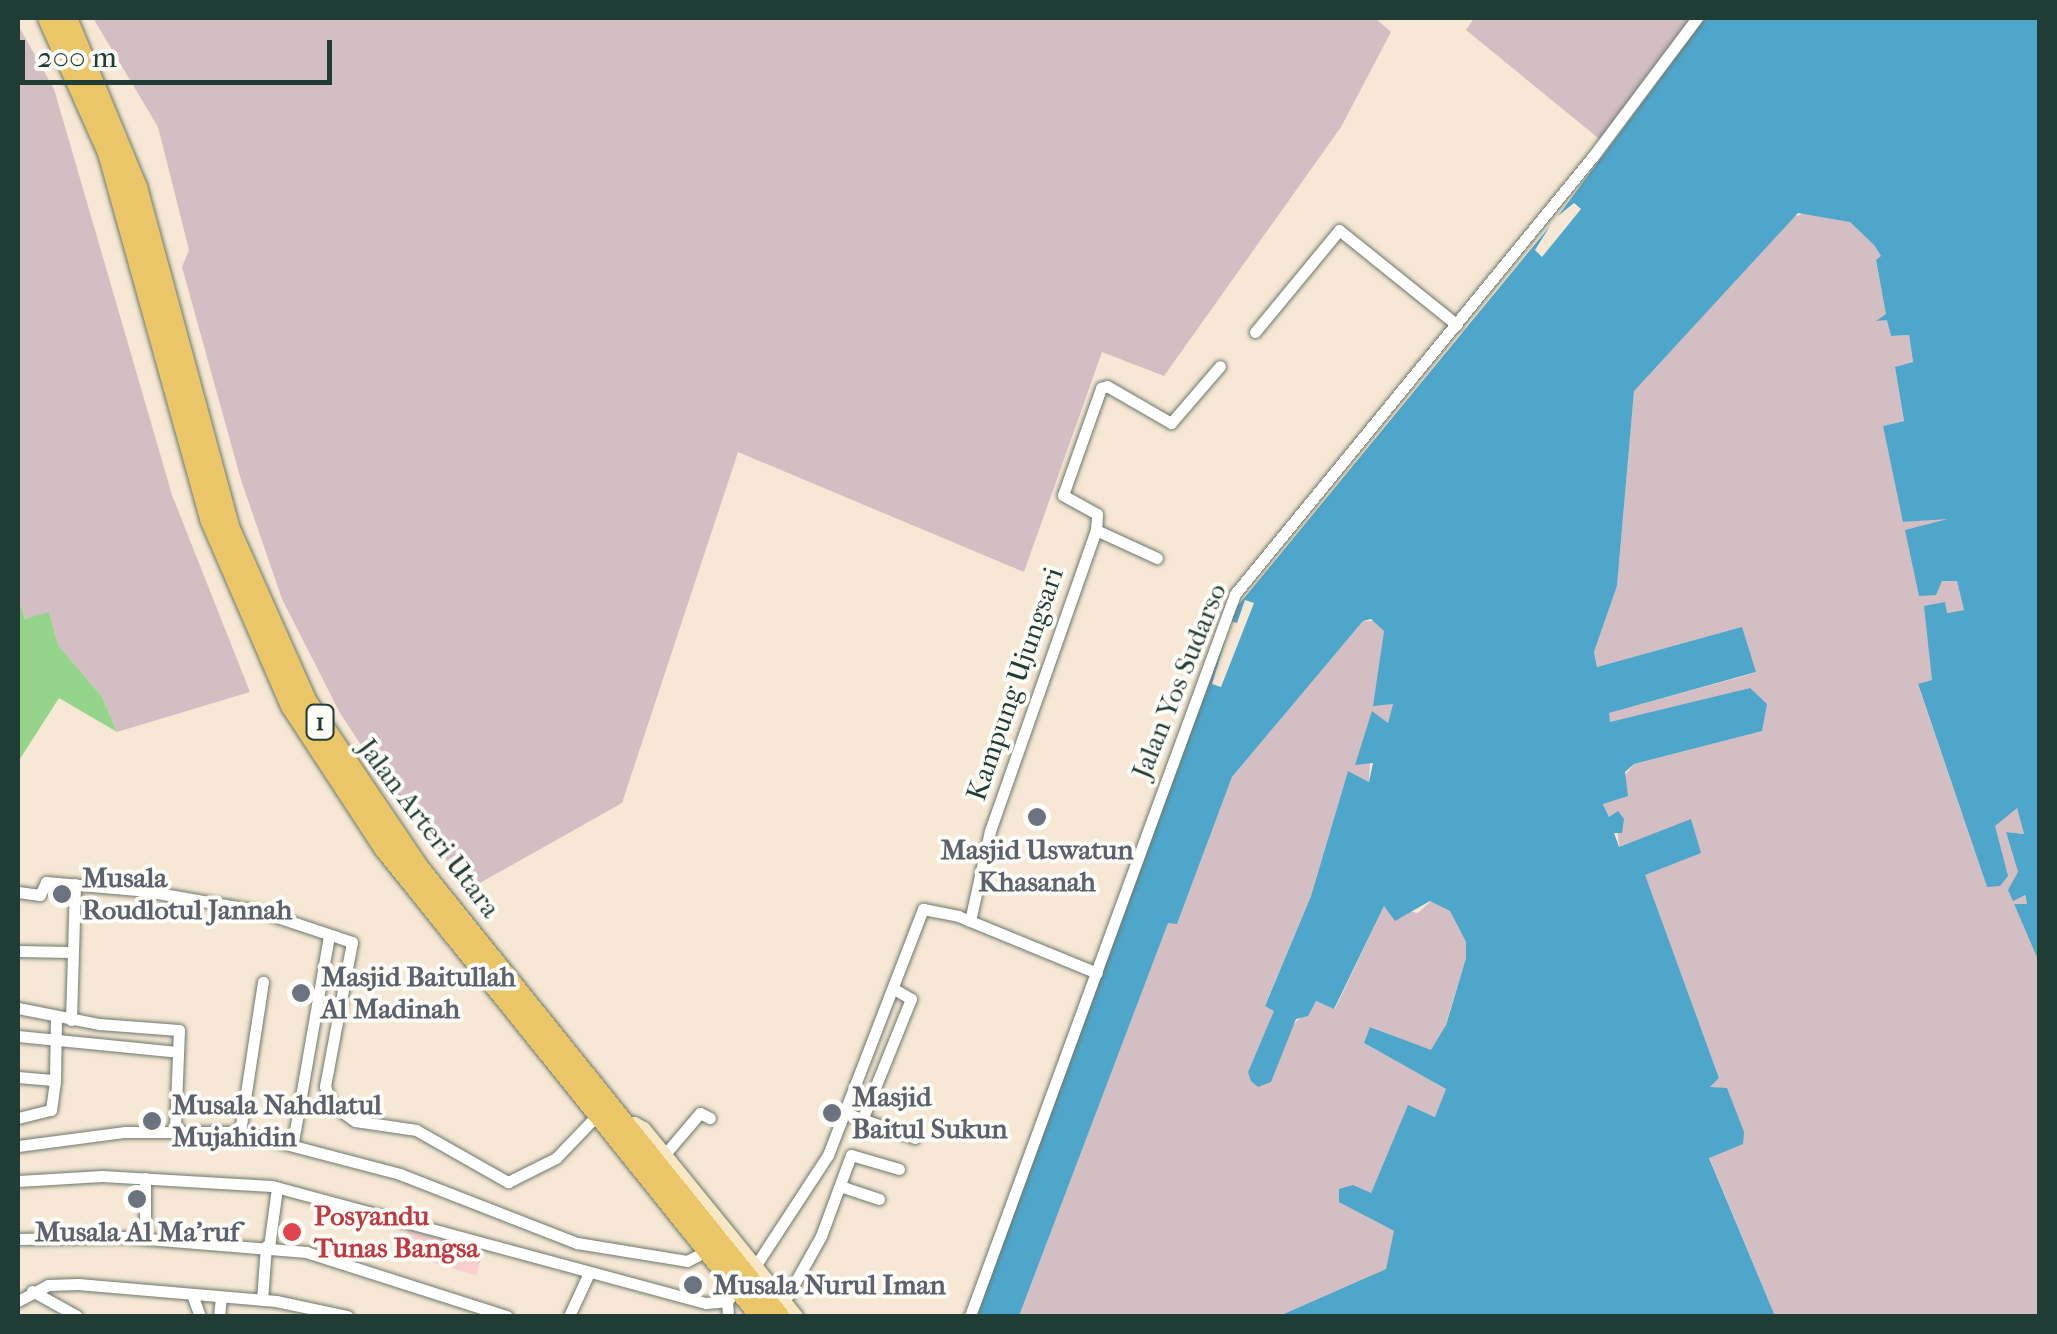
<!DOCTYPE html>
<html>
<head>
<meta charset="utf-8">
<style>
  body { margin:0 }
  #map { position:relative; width:2057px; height:1334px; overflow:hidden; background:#f7e8d5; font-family:"IM FELL French Canon",serif }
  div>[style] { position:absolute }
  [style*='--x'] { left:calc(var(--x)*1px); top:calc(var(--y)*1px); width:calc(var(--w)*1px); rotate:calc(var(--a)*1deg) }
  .built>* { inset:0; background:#f7d0cd; transform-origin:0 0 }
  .industrial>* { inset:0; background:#d2bec3 }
  .green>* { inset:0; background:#95d58b }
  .water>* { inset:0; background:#4fa6cb }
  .roads { filter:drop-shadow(0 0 2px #6b796c) drop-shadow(0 0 2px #6b796c) }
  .street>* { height:11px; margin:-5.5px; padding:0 5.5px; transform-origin:5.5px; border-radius:5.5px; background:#fff }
  .secondary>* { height:15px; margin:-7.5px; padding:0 7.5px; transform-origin:7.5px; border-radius:7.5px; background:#f7e8c3 }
  .highway>* { height:20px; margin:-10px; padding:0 10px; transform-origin:10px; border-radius:10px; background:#eac669 }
  .dots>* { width:28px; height:28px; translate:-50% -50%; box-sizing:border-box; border:5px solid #fdfcf7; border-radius:50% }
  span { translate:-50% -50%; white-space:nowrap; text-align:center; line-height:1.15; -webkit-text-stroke:8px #fdfcf7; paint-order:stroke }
  .shield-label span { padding:2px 8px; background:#fdfcf7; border:2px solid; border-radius:8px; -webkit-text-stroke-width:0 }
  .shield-label { font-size:25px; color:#1f3d34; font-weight:700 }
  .street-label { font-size:28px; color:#1f3d34 }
  .worship-label { font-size:28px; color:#5b616d; font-weight:700 }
  .left { translate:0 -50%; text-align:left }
  .health-label { font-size:28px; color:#be3a42; font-weight:700 }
  .frame { position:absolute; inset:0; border:20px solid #1f3d34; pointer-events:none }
  .scale { position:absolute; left:20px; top:40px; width:312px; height:45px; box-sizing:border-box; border:5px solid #1f3d34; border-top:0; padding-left:12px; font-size:30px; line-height:35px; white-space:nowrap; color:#1f3d34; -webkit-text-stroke:8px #fdfcf7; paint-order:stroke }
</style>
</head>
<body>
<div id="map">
  <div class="built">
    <div style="left:410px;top:1225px;width:78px;height:29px;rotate:17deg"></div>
  </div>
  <div class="industrial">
    <div style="clip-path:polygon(93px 18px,1375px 18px,1391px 32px,1341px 127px,1164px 376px,1102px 352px,1024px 572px,738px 452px,622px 803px,471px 888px,403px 809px,340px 713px,282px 599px,241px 480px,182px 267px,189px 250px,158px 127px)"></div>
    <div style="clip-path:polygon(1474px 18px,1705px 18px,1608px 146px,1466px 30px)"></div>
    <div style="clip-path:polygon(18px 25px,54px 89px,172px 495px,250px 692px,117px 732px,102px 697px,58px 645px,49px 613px,25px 619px,18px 597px)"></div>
    <div style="clip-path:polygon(1811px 211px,1850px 222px,1874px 245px,1882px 257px,1876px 261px,1891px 336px,1909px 335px,1913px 363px,1895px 367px,1904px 421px,1883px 426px,1904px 522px,1948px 518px,1942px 581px,1957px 581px,1964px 610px,1947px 613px,1932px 680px,1918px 685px,1987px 887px,1995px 826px,2008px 810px,2017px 808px,2024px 834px,2006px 832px,2018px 872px,2015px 896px,2024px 894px,2027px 904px,2014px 904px,2039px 962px,2039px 1316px,1775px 1316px,1709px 1157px,1742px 1144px,1743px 1131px,1710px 1087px,1719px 1078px,1644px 874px,1691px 820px,1619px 847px,1616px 815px,1609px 817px,1603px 803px,1634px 764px,1761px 731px,1750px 688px,1610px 723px,1608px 713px,1755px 673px,1742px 628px,1597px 667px,1594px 652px,1617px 586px,1634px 390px,1787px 219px)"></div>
    <div style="clip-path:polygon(1363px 621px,1378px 621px,1384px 631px,1374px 705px,1393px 704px,1388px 723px,1372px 711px,1369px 782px,1348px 771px,1311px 896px,1265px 1005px,1275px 1010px,1248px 1072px,1316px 1001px,1335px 1009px,1384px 906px,1418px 913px,1431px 901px,1450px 911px,1466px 942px,1466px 958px,1443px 1033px,1431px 1051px,1371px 1027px,1364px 1043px,1446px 1089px,1436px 1117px,1408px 1106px,1371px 1193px,1367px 1217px,1394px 1231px,1398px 1240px,1386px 1269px,1279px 1316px,1019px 1316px,1168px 922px,1177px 924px,1232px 777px)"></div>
  </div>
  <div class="green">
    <div style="clip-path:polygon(18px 597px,25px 619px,49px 612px,58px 645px,102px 697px,117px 732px,59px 698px,18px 762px)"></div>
  </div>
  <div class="water">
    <div style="clip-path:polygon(1705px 18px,2039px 18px,2039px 962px,2014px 904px,2027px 904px,2025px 895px,2013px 901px,2008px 890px,2018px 872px,2006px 832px,2024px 834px,2017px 808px,1995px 826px,2008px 876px,2000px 886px,1987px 887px,1918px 684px,1932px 680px,1924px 606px,1945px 602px,1947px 613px,1964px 610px,1957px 581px,1942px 581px,1936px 595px,1919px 596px,1905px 530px,1948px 519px,1903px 522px,1883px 426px,1904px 421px,1895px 367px,1913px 362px,1909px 335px,1891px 336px,1887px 320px,1876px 321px,1886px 314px,1876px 260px,1881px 256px,1874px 245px,1850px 222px,1798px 213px,1634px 391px,1617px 586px,1594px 652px,1597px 667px,1742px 627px,1756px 672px,1609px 713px,1610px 722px,1750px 688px,1767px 704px,1762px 731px,1634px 764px,1625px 772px,1628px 796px,1603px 804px,1609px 817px,1618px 811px,1624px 819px,1622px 833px,1614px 833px,1619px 847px,1691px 819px,1701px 853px,1645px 875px,1719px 1078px,1710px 1087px,1727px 1088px,1744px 1132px,1743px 1144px,1709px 1158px,1775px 1316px,1279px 1316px,1386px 1269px,1394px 1231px,1339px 1202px,1339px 1189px,1353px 1185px,1371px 1193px,1408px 1105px,1435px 1117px,1446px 1089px,1364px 1043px,1370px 1027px,1431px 1050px,1446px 1025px,1466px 958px,1466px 942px,1450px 911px,1430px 901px,1395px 921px,1384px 906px,1334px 1009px,1316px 1001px,1308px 1016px,1296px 1019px,1271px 1082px,1258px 1087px,1251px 1081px,1248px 1072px,1274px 1011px,1265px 1006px,1311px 896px,1348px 771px,1369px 782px,1373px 763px,1355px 765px,1372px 711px,1388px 723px,1393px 704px,1373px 706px,1384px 631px,1371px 619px,1363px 621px,1232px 777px,1177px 924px,1168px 923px,1019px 1316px,975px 1316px,1226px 637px,1212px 684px,1221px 687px,1254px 603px,1245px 600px,1237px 623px,1231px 621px,1236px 608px,1550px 226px,1535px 250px,1542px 257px,1581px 209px,1574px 203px,1558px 216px)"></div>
  </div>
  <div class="roads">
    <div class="street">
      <div style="--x:1255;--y:332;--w:132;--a:-50.5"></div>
      <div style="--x:1339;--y:230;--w:151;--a:38.8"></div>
      <div style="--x:1096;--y:530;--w:16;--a:-86"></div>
      <div style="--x:1097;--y:514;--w:39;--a:-151"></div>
      <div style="--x:1063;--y:495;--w:114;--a:-70.4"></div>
      <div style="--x:1101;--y:388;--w:6;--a:-18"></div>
      <div style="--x:1107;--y:386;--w:74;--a:30"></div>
      <div style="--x:1171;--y:423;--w:75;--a:-49.3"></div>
      <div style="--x:18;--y:892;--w:22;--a:8"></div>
      <div style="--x:40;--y:895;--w:14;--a:-65"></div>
      <div style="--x:46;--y:882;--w:100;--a:5.1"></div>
      <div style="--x:146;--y:891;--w:115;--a:10"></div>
      <div style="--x:259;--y:911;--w:98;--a:18.4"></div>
      <div style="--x:352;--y:942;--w:147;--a:100.6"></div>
      <div style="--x:325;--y:1086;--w:19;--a:72"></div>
      <div style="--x:331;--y:1104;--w:29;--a:35"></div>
      <div style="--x:355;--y:1121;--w:62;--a:8.4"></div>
      <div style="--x:416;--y:1130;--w:106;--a:29.5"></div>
      <div style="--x:508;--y:1182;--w:54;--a:-26.6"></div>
      <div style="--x:556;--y:1158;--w:62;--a:-46.3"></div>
      <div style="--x:970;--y:921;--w:92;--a:-77.5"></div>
      <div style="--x:990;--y:831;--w:319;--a:-70.6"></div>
      <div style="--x:1096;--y:530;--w:67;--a:24.7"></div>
      <div style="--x:18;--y:951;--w:53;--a:1.1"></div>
      <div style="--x:18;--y:1008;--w:83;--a:11.2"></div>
      <div style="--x:99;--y:1024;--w:80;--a:4.3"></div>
      <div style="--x:179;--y:1030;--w:99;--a:92.3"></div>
      <div style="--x:71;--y:1020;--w:136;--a:-88.3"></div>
      <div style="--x:18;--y:1036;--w:160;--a:5.7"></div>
      <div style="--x:18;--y:1077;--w:37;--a:5"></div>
      <div style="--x:55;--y:1080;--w:62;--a:-89.1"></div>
      <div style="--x:845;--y:1113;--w:74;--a:19.7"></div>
      <div style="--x:18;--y:1118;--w:34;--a:-14"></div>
      <div style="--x:51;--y:1110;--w:30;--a:-82"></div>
      <div style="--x:862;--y:1120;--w:131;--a:-68"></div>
      <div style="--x:911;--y:999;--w:17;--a:-149"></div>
      <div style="--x:240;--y:1132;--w:152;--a:-81.3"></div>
      <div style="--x:293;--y:1142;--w:209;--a:-80.1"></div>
      <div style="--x:18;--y:1146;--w:108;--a:-7.5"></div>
      <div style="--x:125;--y:1132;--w:115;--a:0"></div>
      <div style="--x:240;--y:1132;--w:165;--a:14.7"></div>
      <div style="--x:400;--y:1174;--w:190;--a:21.3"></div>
      <div style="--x:577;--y:1243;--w:111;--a:9.3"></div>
      <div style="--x:687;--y:1261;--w:13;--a:-27"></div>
      <div style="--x:665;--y:1154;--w:54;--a:-49.5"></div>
      <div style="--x:700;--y:1113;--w:11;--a:27"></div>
      <div style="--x:145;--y:1178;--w:61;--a:90"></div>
      <div style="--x:18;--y:1181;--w:84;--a:-3.4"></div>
      <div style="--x:102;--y:1176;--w:170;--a:3.4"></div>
      <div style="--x:272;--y:1186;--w:449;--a:15.1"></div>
      <div style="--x:706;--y:1303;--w:21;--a:-5"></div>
      <div style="--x:727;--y:1301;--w:21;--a:-47"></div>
      <div style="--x:840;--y:1186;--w:41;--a:18.4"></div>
      <div style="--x:18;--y:1239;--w:105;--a:-1.1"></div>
      <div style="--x:123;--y:1237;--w:184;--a:4.7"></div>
      <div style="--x:306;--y:1252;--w:211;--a:17.7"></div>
      <div style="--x:269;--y:1247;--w:60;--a:-82.3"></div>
      <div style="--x:752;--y:1271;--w:139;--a:-56.8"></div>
      <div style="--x:828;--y:1155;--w:264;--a:-68.9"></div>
      <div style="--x:923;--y:909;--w:36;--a:11"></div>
      <div style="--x:958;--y:916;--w:150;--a:22.3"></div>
      <div style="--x:32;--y:1291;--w:51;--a:29.1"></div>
      <div style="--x:193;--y:1297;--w:20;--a:70"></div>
      <div style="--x:262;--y:1300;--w:54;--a:-85.8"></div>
      <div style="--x:18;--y:1301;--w:34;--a:-28"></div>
      <div style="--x:48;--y:1285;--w:30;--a:-2"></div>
      <div style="--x:78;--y:1284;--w:199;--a:4.9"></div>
      <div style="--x:276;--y:1301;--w:73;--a:11.9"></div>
      <div style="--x:727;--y:1301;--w:15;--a:86"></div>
      <div style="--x:784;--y:1302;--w:76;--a:-60.7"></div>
      <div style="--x:821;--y:1236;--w:86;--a:-69.7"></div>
      <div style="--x:851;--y:1155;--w:50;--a:16.3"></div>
      <div style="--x:219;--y:1316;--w:18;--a:-84"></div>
      <div style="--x:569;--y:1316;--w:47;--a:-65.1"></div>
      <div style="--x:970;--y:1316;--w:769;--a:-69.85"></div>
      <div style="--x:1235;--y:594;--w:567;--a:-50.72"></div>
      <div style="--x:1594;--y:155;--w:171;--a:-53.1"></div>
    </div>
    <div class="secondary">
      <div style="--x:623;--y:1129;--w:12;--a:-24"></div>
      <div style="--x:634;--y:1124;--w:10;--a:29"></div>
      <div style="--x:643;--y:1129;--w:241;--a:50.9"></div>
    </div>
    <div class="highway">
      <div style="--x:48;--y:18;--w:148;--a:66"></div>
      <div style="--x:108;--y:153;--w:380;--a:74.4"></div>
      <div style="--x:210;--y:519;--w:204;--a:66.6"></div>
      <div style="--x:291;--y:706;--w:170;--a:56.8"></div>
      <div style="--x:384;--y:848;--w:600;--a:51.22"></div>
      <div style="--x:67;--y:18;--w:183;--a:67.5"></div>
      <div style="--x:137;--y:187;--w:354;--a:74.8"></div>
      <div style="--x:230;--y:529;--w:189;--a:66"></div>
      <div style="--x:307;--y:702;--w:200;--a:56"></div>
      <div style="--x:419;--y:868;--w:575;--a:51.22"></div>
    </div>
  </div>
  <div class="dots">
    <div style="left:1037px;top:817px;background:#6b7280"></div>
    <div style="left:62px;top:894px;background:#6b7280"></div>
    <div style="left:301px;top:993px;background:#6b7280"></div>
    <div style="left:832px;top:1113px;background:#6b7280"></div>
    <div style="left:152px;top:1121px;background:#6b7280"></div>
    <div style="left:137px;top:1199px;background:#6b7280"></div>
    <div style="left:292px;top:1232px;background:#e0444e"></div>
    <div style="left:693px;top:1285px;background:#6b7280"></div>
  </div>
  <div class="shield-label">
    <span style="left:320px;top:722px">1</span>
  </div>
  <div class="street-label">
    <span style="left:1179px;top:681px;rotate:-68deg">Jalan Yos Sudarso</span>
    <span style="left:1015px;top:684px;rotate:-71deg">Kampung Ujungsari</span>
    <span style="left:429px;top:828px;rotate:53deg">Jalan Arteri Utara</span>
  </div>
  <div class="worship-label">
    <span style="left:1037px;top:866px">Masjid Uswatun<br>Khasanah</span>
    <span class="left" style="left:82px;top:894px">Musala<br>Roudlotul Jannah</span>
    <span class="left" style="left:321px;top:993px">Masjid Baitullah<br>Al Madinah</span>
    <span class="left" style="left:852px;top:1113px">Masjid<br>Baitul Sukun</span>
    <span class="left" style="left:172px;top:1121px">Musala Nahdlatul<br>Mujahidin</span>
    <span style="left:137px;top:1232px">Musala Al Ma'ruf</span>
    <span class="left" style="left:713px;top:1285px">Musala Nurul Iman</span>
  </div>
  <div class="health-label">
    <span class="left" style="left:314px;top:1232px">Posyandu<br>Tunas Bangsa</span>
  </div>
  <div class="frame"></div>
  <div class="scale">200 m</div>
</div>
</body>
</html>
